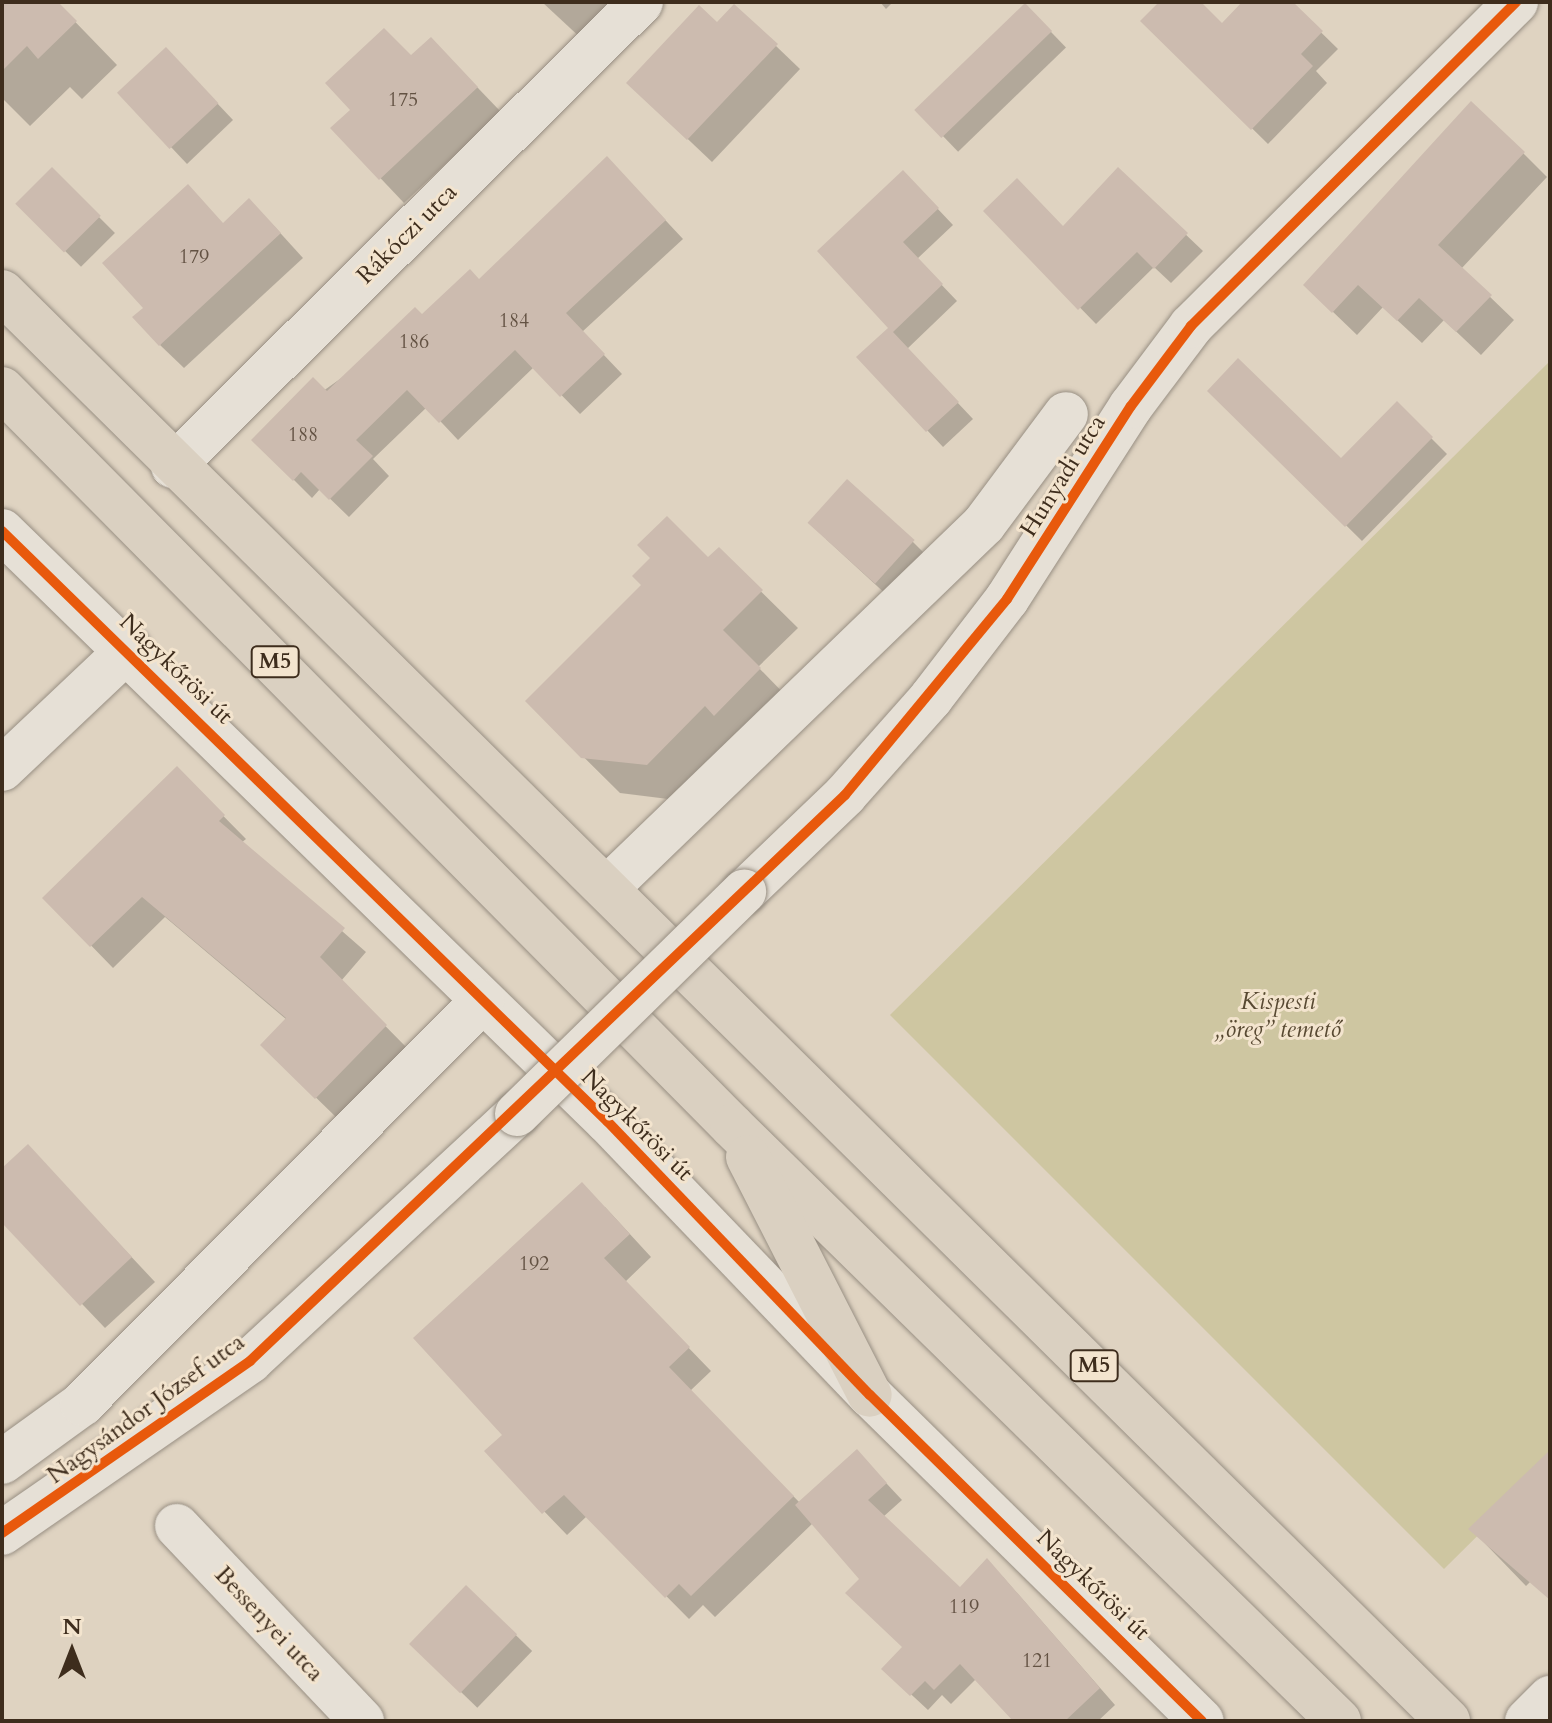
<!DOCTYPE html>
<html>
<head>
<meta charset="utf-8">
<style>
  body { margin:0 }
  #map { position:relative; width:1552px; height:1723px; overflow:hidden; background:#dfd3c1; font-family:Cardo,serif }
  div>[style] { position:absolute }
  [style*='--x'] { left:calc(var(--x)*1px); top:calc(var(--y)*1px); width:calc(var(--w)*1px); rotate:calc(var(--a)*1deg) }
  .green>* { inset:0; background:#cec6a1 }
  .shadow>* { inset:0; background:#0003; transform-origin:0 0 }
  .building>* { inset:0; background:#ccbbaf; transform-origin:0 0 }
  .roads { filter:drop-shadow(0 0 2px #988f83) drop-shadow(0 0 2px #988f83) }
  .minor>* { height:44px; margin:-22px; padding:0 22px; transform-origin:22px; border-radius:22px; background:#e6e0d6 }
  .tertiary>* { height:44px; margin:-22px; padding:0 22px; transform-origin:22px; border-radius:22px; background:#e6e0d6 }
  .primary>* { height:44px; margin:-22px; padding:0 22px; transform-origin:22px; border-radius:22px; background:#dad0c1 }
  .bridges { filter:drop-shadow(0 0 2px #988f83) drop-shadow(0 0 2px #988f83) }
  .tertiary-bridge>* { height:44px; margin:-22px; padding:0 22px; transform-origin:22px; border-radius:22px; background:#e6e0d6 }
  .cycleway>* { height:10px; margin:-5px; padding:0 5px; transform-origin:5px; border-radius:5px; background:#e8590c }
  span { translate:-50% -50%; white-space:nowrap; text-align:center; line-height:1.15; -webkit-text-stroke:6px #f3e4ce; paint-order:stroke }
  .number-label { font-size:20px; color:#635243 }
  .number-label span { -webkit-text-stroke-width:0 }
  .shield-label span { padding:2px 6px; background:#f3e4ce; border:2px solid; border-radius:6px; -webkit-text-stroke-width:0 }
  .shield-label { font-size:22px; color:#3e2d1d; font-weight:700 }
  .street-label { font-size:24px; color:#3e2d1d }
  .park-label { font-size:24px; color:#584932; font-style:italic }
  .frame { position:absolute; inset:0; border:4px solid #3e2d1d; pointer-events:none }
  .north { position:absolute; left:32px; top:1611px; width:80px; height:80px; -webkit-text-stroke:6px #f3e4ce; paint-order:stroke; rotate:0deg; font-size:22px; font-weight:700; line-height:32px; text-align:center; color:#3e2d1d }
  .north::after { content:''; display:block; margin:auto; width:28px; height:36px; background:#3e2d1d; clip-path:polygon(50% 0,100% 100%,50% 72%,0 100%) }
</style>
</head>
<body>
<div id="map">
  <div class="green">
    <div style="clip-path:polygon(1550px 361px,1550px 1464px,1444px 1569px,890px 1015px)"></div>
  </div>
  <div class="shadow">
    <div style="clip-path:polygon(2px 2px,56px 2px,117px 65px,82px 99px,70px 87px,30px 126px,2px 98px)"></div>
    <div style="clip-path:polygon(542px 2px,621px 2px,584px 41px)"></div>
    <div style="clip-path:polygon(880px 2px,893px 2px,886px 9px)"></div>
    <div style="clip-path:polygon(1162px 2px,1198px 2px,1222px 25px,1245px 2px,1290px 2px,1338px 49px,1316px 71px,1327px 83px,1268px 144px,1143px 21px)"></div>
    <div style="left:1025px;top:5px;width:59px;height:150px;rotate:46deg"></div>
    <div style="clip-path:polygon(717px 25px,776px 46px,800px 69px,712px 162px,653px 106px)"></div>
    <div style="clip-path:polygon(411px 58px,454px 63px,501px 112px,404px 203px,333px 128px)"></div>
    <div style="clip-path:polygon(182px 66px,233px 120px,187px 164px,120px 93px)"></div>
    <div style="clip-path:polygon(1523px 153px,1547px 177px,1461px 269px,1514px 320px,1481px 355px,1444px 320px,1422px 343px,1383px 307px,1357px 335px,1305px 285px)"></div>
    <div style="left:52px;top:170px;width:89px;height:48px;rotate:45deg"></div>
    <div style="clip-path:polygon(1118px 170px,1203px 251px,1171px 283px,1154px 267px,1096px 324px,986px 211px,1063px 229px)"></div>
    <div style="clip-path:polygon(625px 177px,683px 239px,582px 332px,622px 374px,580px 414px,534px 367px,458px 440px,427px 407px,373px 459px,389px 476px,349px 517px,320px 489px,312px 498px,254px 440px)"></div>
    <div style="clip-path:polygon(919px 189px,953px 225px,917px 259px,957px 301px,907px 349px,973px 419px,943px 447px,858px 357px,890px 328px,820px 252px)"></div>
    <div style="clip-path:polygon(224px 224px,273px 225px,303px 258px,184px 368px,160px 345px)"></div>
    <div style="clip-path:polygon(1210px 391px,1341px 461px,1397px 404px,1447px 454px,1362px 541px)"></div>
    <div style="clip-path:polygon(826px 539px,912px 541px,928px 557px,890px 598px)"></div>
    <div style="clip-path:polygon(719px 550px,798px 628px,758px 667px,796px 706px,684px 801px,620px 793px,527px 701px)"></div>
    <div style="clip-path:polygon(177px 769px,246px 839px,241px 843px,366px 952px,341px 981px,408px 1049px,339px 1120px,262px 1045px,287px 1020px,165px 917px,113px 968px,45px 898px)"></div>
    <div style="clip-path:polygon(2px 1171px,51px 1171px,155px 1282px,105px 1328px,2px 1220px)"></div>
    <div style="clip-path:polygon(605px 1207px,651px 1257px,625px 1282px,711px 1371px,690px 1391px,800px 1503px,872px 1468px,902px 1500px,883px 1517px,960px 1590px,1003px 1577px,1115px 1705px,1098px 1721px,1016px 1721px,976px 1679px,951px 1704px,942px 1695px,928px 1710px,900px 1684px,904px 1647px,862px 1579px,813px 1523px,715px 1617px,703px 1605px,689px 1619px,587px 1516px,567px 1535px,487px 1452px,505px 1435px)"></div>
    <div style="clip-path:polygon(1550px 1474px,1550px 1597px,1533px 1579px,1526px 1586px,1471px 1529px)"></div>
    <div style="left:466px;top:1587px;width:92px;height:79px;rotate:44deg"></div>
  </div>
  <div class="building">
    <div style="clip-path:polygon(2px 2px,58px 2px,77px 21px,38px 59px,27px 46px,2px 71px)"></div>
    <div style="clip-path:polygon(1159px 2px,1201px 2px,1222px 23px,1242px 2px,1293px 2px,1323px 31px,1301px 54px,1313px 66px,1251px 130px,1140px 21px)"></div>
    <div style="left:1025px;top:3px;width:39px;height:154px;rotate:46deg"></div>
    <div style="clip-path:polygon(734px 4px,778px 44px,687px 140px,626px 83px,699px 5px,717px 22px)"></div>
    <div style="clip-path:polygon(384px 28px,411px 55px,431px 37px,478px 87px,379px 180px,330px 128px,350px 110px,325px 83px)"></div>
    <div style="left:166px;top:47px;width:77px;height:67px;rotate:47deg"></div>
    <div style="clip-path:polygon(1471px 101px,1525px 152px,1438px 245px,1492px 295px,1456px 332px,1419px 298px,1397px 321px,1358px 285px,1332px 313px,1303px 285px)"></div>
    <div style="clip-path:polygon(607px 156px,666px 220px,566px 313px,605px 354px,560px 397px,515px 350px,439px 423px,407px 390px,356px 440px,373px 456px,329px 500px,301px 472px,293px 481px,251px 440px,313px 377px,327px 391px,415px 307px,422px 314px,470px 269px,479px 279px)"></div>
    <div style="left:52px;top:167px;width:69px;height:52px;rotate:45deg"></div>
    <div style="clip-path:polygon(1118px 167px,1188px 233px,1154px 269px,1137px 252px,1078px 310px,983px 211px,1017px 178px,1063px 226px)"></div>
    <div style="clip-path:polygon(903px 170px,939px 208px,903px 242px,943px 284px,893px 332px,959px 402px,926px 432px,856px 357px,888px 328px,817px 251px)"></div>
    <div style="clip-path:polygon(188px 184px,223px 223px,249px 198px,281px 233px,159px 346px,132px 317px,143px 308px,102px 263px)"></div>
    <div style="clip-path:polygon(1238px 358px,1341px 458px,1397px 401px,1433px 437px,1345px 527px,1207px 391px)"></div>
    <div style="left:847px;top:479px;width:91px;height:59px;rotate:42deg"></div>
    <div style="clip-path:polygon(667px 516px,708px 557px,719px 547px,763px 590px,723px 630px,761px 668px,714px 716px,705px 706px,647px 765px,581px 758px,525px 701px,641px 585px,632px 576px,650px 558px,637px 545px)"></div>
    <div style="clip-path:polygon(177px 766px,225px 815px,219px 821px,345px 928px,320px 957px,387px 1025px,315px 1099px,260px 1045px,286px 1018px,142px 897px,90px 947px,42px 898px)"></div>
    <div style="clip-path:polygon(28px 1144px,132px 1257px,80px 1306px,2px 1223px,2px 1168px)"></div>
    <div style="clip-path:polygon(582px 1182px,630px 1234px,604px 1258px,690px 1347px,669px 1367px,794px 1496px,691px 1596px,679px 1584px,665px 1598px,564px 1495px,542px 1514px,484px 1451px,502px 1435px,413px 1338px)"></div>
    <div style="clip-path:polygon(857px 1449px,887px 1483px,868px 1500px,960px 1587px,987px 1558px,1100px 1688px,1065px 1721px,1013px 1721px,960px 1664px,934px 1690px,925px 1681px,910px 1696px,881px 1669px,902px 1647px,845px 1593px,859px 1579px,795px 1505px)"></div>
    <div style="clip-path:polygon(1550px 1450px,1550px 1600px,1468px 1529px)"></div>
    <div style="left:466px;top:1585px;width:71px;height:82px;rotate:44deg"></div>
  </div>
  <div class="roads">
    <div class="minor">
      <div style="--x:173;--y:466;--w:659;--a:-44.75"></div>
      <div style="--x:2;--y:531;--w:846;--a:44.28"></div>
      <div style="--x:608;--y:1122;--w:378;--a:46.2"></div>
      <div style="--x:870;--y:1395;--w:465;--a:44.5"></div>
      <div style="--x:2;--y:769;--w:175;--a:-43.4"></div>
      <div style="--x:607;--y:888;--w:524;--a:-43.99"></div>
      <div style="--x:984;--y:524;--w:137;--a:-53.3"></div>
      <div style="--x:2;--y:1462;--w:99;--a:-35.9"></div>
      <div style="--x:82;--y:1404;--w:568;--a:-45.21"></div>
      <div style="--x:177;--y:1526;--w:269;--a:46.5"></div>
      <div style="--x:1527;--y:1721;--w:33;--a:-45"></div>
    </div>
    <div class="tertiary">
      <div style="--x:744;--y:892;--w:140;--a:-43.8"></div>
      <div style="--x:845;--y:795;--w:130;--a:-48.4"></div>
      <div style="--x:931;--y:698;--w:125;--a:-52.5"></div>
      <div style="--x:1007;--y:599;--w:229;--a:-57.3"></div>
      <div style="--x:1131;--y:406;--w:100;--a:-53.1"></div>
      <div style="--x:1191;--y:326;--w:459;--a:-44.9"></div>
      <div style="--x:2;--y:1533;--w:302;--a:-34.7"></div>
      <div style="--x:250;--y:1361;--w:364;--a:-42.8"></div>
    </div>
    <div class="primary">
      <div style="--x:2;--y:292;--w:2033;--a:44.66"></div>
      <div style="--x:2;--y:389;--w:1037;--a:45.27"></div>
      <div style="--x:732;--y:1126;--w:850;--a:44.43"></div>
      <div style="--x:748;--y:1157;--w:267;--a:62.9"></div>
    </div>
  </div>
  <div class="bridges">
    <div class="tertiary-bridge">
      <div style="--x:517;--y:1114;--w:318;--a:-44.4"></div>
    </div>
  </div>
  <div class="cycleway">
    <div style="--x:2;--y:531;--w:846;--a:44.28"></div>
    <div style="--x:608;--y:1122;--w:378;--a:46.2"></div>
    <div style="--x:870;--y:1395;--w:465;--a:44.5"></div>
    <div style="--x:2;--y:1533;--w:302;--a:-34.7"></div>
    <div style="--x:250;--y:1361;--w:821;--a:-43.57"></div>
    <div style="--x:845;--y:795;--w:254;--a:-50.4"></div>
    <div style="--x:1007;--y:599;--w:229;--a:-57.3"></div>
    <div style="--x:1131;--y:406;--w:100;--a:-53.1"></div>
    <div style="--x:1191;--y:326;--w:459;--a:-44.9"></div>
  </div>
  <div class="number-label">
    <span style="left:403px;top:99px">175</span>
    <span style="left:194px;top:256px">179</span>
    <span style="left:514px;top:320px">184</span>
    <span style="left:414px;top:341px">186</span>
    <span style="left:303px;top:434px">188</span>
    <span style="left:534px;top:1263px">192</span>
    <span style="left:964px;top:1606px">119</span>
    <span style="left:1037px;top:1660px">121</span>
  </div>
  <div class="shield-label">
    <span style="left:275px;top:662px">M5</span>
    <span style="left:1094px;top:1366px">M5</span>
  </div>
  <div class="street-label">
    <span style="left:407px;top:234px;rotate:-45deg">Rákóczi utca</span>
    <span style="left:1063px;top:476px;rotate:-58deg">Hunyadi utca</span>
    <span style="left:176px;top:669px;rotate:44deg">Nagykőrösi út</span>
    <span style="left:637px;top:1125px;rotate:45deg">Nagykőrösi út</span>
    <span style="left:146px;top:1409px;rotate:-36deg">Nagysándor József utca</span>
    <span style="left:1093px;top:1585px;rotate:44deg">Nagykőrösi út</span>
    <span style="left:269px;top:1624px;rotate:47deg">Bessenyei utca</span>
  </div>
  <div class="park-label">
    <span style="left:1278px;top:1016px">Kispesti<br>„öreg” temető</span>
  </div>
  <div class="frame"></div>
  <div class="north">N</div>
</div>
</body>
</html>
